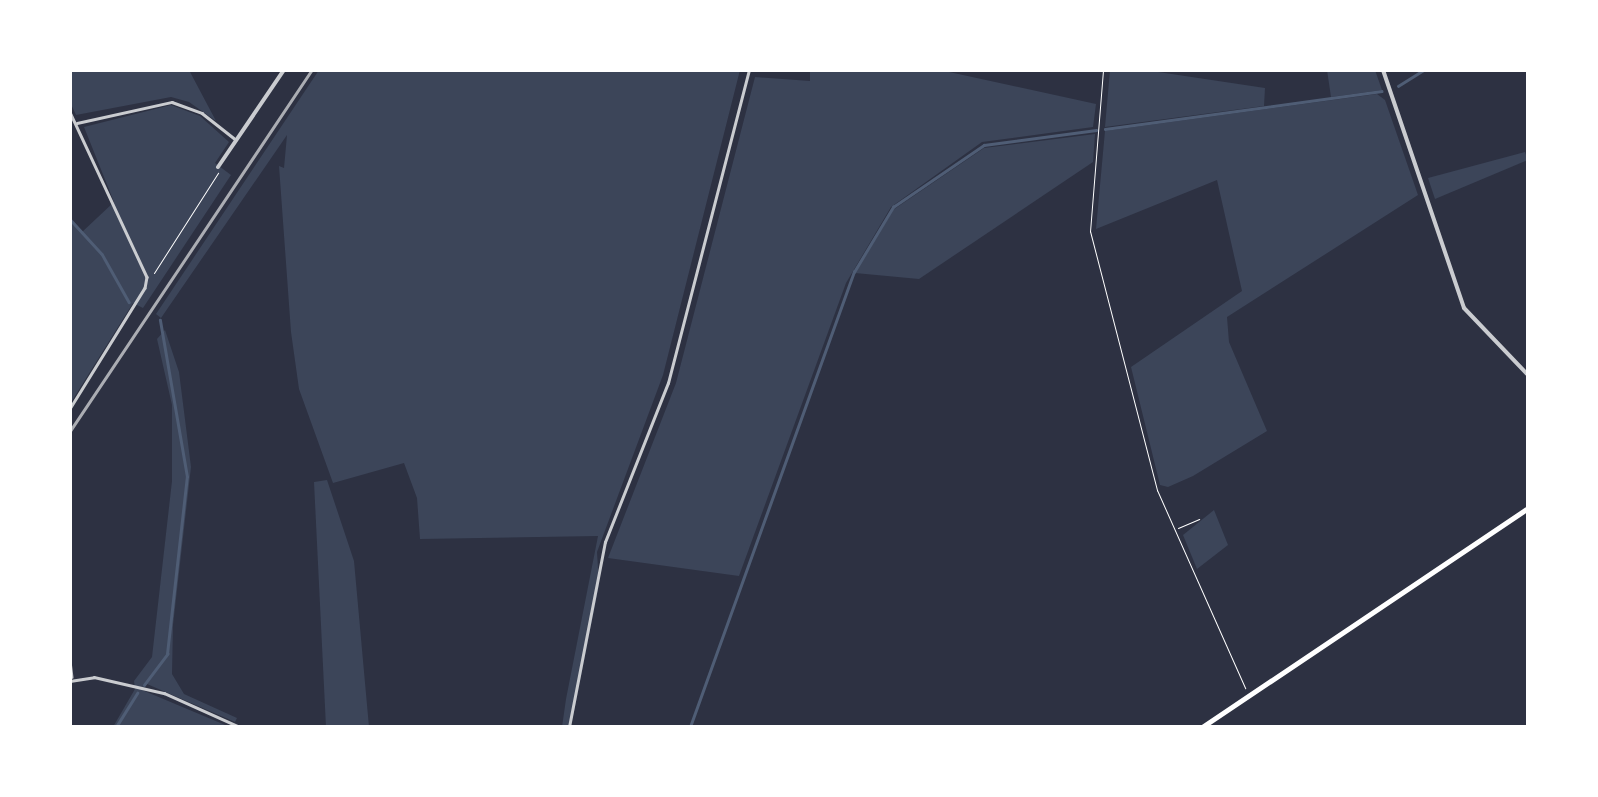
<!DOCTYPE html>
<html>
<head>
<meta charset="utf-8">
<style>
  body { margin:0 }
  #map { position:relative; width:1598px; height:797px; overflow:hidden; background:#2d3142; font-family:Inter,sans-serif }
  div>[style] { position:absolute }
  [style*='--x'] { left:calc(var(--x)*1px); top:calc(var(--y)*1px); width:calc(var(--w)*1px); rotate:calc(var(--a)*1deg) }
  .green>* { inset:0; background:#3c4559 }
  .stream>* { height:2.5px; margin:-1.25px; padding:0 1.25px; transform-origin:1.25px; border-radius:1.25px; background:#4f5d75 }
  .path>* { height:1px; margin:-0.5px; padding:0 0.5px; transform-origin:0.5px; border-radius:0.5px; background:#fff }
  .minor>* { height:2.5px; margin:-1.25px; padding:0 1.25px; transform-origin:1.25px; border-radius:1.25px; background:#caccd0 }
  .tertiary>* { height:4px; margin:-2px; padding:0 2px; transform-origin:2px; border-radius:2px; background:#caccd0 }
  .secondary>* { height:5px; margin:-2.5px; padding:0 2.5px; transform-origin:2.5px; border-radius:2.5px; background:#fff }
  .rail>* { height:2.5px; margin:-1.25px; padding:0 1.25px; transform-origin:1.25px; border-radius:1.25px; background:#abadb3 }
  span { translate:-50% -50%; white-space:nowrap; text-align:center; line-height:1.15; -webkit-text-stroke:10px #fff; paint-order:stroke }
  .frame { position:absolute; inset:0; border:72px solid #fff; pointer-events:none }
</style>
</head>
<body>
<div id="map">
  <div class="green">
    <div style="clip-path:polygon(70px 70px,189px 70px,216px 121px,189px 102px,171px 97px,76px 115px,70px 102px)"></div>
    <div style="clip-path:polygon(319px 70px,740px 70px,663px 375px,597px 552px,599px 585px,571px 727px,562px 727px,566px 699px,598px 536px,420px 539px,417px 498px,404px 463px,333px 483px,299px 389px,291px 332px,279px 166px,284px 168px,287px 135px,161px 318px,156px 314px)"></div>
    <div style="clip-path:polygon(810px 70px,940px 70px,1096px 104px,1093px 127px,982px 142px,891px 207px,846px 283px,739px 576px,608px 558px,676px 383px,755px 77px,810px 81px)"></div>
    <div style="clip-path:polygon(1110px 70px,1145px 70px,1265px 88px,1264px 106px,1105px 127px)"></div>
    <div style="clip-path:polygon(1327px 70px,1375px 70px,1382px 90px,1331px 97px)"></div>
    <div style="clip-path:polygon(1377px 94px,1385px 100px,1418px 195px,1227px 317px,1229px 342px,1267px 431px,1193px 476px,1168px 487px,1160px 485px,1131px 367px,1242px 291px,1217px 180px,1096px 229px,1105px 131px)"></div>
    <div style="clip-path:polygon(171px 105px,200px 116px,229px 142px,215px 163px,231px 175px,143px 308px,133px 303px,70px 404px,70px 220px,81px 233px,114px 202px,84px 127px)"></div>
    <div style="clip-path:polygon(1095px 134px,1093px 162px,919px 279px,855px 273px,893px 210px,984px 148px)"></div>
    <div style="clip-path:polygon(1525px 152px,1528px 160px,1435px 199px,1428px 178px)"></div>
    <div style="clip-path:polygon(165px 330px,179px 372px,191px 467px,173px 625px,172px 674px,184px 694px,237px 718px,235px 722px,147px 684px,142px 690px,230px 727px,113px 727px,135px 689px,134px 681px,152px 657px,172px 481px,172px 405px,157px 339px)"></div>
    <div style="clip-path:polygon(327px 480px,354px 561px,369px 727px,326px 727px,314px 482px)"></div>
    <div style="clip-path:polygon(1214px 510px,1228px 545px,1197px 569px,1183px 535px)"></div>
  </div>
  <div class="stream">
    <div style="--x:1398;--y:86;--w:31;--a:-32"></div>
    <div style="--x:1105;--y:129;--w:279;--a:-7.8"></div>
    <div style="--x:70;--y:219;--w:47;--a:47.6"></div>
    <div style="--x:102;--y:254;--w:55;--a:60.6"></div>
    <div style="--x:144;--y:685;--w:39;--a:-53"></div>
    <div style="--x:167;--y:654;--w:178;--a:-83.6"></div>
    <div style="--x:187;--y:477;--w:159;--a:-99.8"></div>
    <div style="--x:116;--y:727;--w:40;--a:-58"></div>
    <div style="--x:690;--y:727;--w:484;--a:-70.2"></div>
    <div style="--x:854;--y:272;--w:76;--a:-59"></div>
    <div style="--x:893;--y:207;--w:110;--a:-34.3"></div>
    <div style="--x:984;--y:145;--w:113;--a:-7.6"></div>
  </div>
  <div class="path">
    <div style="--x:1103;--y:70;--w:162;--a:94.6"></div>
    <div style="--x:1090;--y:231;--w:268;--a:75.5"></div>
    <div style="--x:1157;--y:490;--w:217;--a:66"></div>
    <div style="--x:154;--y:273;--w:119;--a:-57.4"></div>
    <div style="--x:1178;--y:528;--w:23;--a:-23"></div>
  </div>
  <div class="minor">
    <div style="--x:70;--y:112;--w:182;--a:65"></div>
    <div style="--x:147;--y:277;--w:11;--a:100"></div>
    <div style="--x:145;--y:288;--w:142;--a:121.8"></div>
    <div style="--x:77;--y:123;--w:97;--a:-12.5"></div>
    <div style="--x:172;--y:102;--w:32;--a:20"></div>
    <div style="--x:202;--y:113;--w:42;--a:38.2"></div>
    <div style="--x:70;--y:635;--w:13;--a:90"></div>
    <div style="--x:70;--y:661;--w:16;--a:83"></div>
    <div style="--x:70;--y:681;--w:24;--a:-9"></div>
    <div style="--x:94;--y:677;--w:72;--a:12.9"></div>
    <div style="--x:164;--y:693;--w:83;--a:24.1"></div>
    <div style="--x:569;--y:727;--w:188;--a:-79"></div>
    <div style="--x:605;--y:542;--w:171;--a:-68.4"></div>
    <div style="--x:668;--y:383;--w:323;--a:-75.5"></div>
  </div>
  <div class="tertiary">
    <div style="--x:1383;--y:70;--w:251;--a:71.2"></div>
    <div style="--x:1464;--y:308;--w:93;--a:46.3"></div>
    <div style="--x:218;--y:167;--w:117;--a:-55.8"></div>
  </div>
  <div class="secondary">
    <div style="--x:1202;--y:727;--w:393;--a:-33.9"></div>
  </div>
  <div class="rail">
    <div style="--x:70;--y:431;--w:435;--a:-56.2"></div>
  </div>
  <div class="frame"></div>
</div>
</body>
</html>
